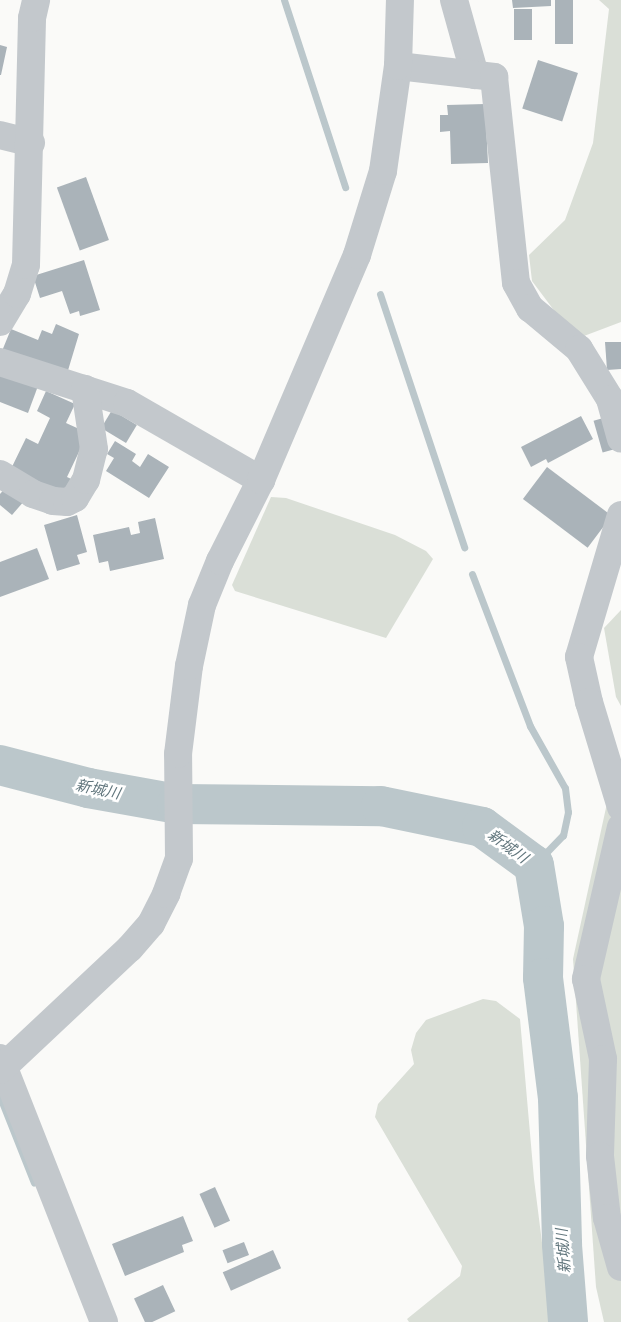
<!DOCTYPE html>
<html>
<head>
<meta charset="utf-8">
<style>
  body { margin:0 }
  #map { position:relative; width:621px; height:1322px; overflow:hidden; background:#fafaf8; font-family:Ubuntu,"Noto Sans JP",sans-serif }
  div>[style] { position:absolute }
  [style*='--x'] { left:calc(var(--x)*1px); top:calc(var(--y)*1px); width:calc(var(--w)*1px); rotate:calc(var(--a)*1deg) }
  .green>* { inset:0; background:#dadfd7 }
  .stream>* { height:7px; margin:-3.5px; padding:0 3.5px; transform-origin:3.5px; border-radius:3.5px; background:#bbc7cb }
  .river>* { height:40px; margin:-20px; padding:0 20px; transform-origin:20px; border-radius:20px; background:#bbc7cb }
  .building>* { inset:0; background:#aab3b9; transform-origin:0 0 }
  .minor>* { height:28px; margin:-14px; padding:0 14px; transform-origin:14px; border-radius:14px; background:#c3c8cc }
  span { translate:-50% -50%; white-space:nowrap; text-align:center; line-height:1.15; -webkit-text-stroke:5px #fff; paint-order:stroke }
  .water-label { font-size:15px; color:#60757c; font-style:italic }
</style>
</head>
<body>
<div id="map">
  <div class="green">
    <div style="clip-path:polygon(599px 0,621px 0,621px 322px,584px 336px,565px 325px,532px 281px,529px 255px,565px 220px,593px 143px,609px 9px)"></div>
    <div style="clip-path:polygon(271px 497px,286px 498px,395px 535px,426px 551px,433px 559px,386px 638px,235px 591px,232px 585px)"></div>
    <div style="clip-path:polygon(621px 610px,621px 706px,616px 697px,604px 628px)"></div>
    <div style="clip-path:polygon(621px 776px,621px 1322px,604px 1322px,596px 1287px,573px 959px,609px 794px)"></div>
    <div style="clip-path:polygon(483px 999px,496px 1001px,520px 1019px,534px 1179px,552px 1322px,409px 1322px,407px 1319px,460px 1276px,462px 1266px,375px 1117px,378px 1104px,414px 1064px,411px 1050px,416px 1033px,426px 1020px)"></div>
  </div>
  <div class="stream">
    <div style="--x:284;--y:0;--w:197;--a:71.9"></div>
    <div style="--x:380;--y:294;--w:267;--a:71.6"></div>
    <div style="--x:472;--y:574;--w:163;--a:69.1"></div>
    <div style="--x:530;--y:726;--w:71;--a:60.6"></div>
    <div style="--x:565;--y:788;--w:24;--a:83"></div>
    <div style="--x:568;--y:812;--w:24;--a:102"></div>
    <div style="--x:563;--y:835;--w:42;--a:134"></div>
    <div style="--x:0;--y:1097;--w:92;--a:68.4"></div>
  </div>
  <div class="river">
    <div style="--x:0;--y:765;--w:91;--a:14.6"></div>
    <div style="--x:88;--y:788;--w:90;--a:10.2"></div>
    <div style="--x:177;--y:804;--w:204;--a:0.6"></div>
    <div style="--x:381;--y:806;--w:103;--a:11.7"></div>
    <div style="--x:482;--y:827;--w:64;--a:36.2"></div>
    <div style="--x:534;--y:865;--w:62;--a:80.7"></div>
    <div style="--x:544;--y:926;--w:52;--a:91.1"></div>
    <div style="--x:543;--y:978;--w:121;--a:82.9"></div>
    <div style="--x:558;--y:1098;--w:147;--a:88.4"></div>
    <div style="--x:562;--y:1245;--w:77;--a:85.5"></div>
  </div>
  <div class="building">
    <div style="clip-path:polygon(512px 0,551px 0,551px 6px,513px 8px)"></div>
    <div style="left:555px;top:0;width:18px;height:44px"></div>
    <div style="left:514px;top:9px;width:18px;height:31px"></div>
    <div style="clip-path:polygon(0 45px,7px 47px,1px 75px,0 75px)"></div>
    <div style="left:538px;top:60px;width:42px;height:51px;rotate:18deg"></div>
    <div style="clip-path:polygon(485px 104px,488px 163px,451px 164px,450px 131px,440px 132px,440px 115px,448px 115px,447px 105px)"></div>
    <div style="left:86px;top:177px;width:67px;height:31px;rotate:70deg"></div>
    <div style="clip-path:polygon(84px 260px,100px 310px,80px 316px,79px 311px,70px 314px,62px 291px,40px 298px,33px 276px)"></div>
    <div style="clip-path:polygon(56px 324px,79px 334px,66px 377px,2px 351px,11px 329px,38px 340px,42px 330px,52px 334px)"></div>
    <div style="clip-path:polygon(605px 342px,621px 342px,621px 369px,607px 370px)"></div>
    <div style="clip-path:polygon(0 370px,38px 386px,28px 413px,0 402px)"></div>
    <div style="clip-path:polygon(46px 391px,75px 404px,66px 423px,88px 433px,67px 477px,80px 483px,74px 495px,8px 475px,26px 438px,38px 444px,50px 418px,37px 411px)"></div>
    <div style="left:112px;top:410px;width:29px;height:21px;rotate:31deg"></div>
    <div style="clip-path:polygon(581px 416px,593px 439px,548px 463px,546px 459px,531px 467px,521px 447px)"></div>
    <div style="left:607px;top:417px;width:33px;height:14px;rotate:74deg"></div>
    <div style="clip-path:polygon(115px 441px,136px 454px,132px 461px,140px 467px,148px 454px,169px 467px,149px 498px,106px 471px,114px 458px,107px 454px)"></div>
    <div style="left:547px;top:467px;width:81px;height:40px;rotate:37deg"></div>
    <div style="clip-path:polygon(7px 486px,25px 500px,12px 515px,0 505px,0 494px)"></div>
    <div style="clip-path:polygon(77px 515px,87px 552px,77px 555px,80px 564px,57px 571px,44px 525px)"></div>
    <div style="clip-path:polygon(155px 518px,164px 559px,110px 571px,108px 561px,99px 563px,93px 535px,129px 527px,131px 535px,140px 533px,138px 522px)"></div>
    <div style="clip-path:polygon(37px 548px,49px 579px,0 597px,0 562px)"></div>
    <div style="left:215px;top:1187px;width:37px;height:17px;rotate:66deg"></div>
    <div style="clip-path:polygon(183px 1216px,193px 1241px,182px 1245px,184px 1252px,125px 1276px,112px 1244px)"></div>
    <div style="left:244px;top:1242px;width:14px;height:23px;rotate:69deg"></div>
    <div style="left:273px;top:1250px;width:20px;height:55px;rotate:66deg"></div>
    <div style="left:163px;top:1285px;width:29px;height:32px;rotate:65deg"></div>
  </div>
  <div class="minor">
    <div style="--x:454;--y:0;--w:78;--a:74.4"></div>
    <div style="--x:398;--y:66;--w:97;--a:6.5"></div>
    <div style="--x:494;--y:77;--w:207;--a:83.9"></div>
    <div style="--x:516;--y:283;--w:29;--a:61"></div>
    <div style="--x:530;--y:308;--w:64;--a:39.9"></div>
    <div style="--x:579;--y:349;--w:59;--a:58.2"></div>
    <div style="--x:610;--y:399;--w:41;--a:74.6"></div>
    <div style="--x:0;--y:135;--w:32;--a:14"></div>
    <div style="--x:0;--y:322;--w:33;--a:-59"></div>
    <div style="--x:17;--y:294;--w:30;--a:-73"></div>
    <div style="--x:26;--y:265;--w:247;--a:-88.6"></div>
    <div style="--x:32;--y:18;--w:18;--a:-77"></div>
    <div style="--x:0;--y:362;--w:133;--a:17.9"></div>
    <div style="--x:127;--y:403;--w:155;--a:29.9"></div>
    <div style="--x:0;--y:474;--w:39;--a:31"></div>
    <div style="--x:33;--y:494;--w:21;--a:19"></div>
    <div style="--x:53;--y:501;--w:14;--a:4"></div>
    <div style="--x:67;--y:502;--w:9;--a:-27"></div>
    <div style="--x:75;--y:498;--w:21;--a:-59"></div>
    <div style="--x:86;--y:480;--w:32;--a:-76"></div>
    <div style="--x:94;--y:449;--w:61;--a:-98.5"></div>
    <div style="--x:621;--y:515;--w:148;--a:106.5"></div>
    <div style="--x:579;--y:657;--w:46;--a:77.5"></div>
    <div style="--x:589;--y:702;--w:110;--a:73.1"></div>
    <div style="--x:621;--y:827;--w:156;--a:103"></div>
    <div style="--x:586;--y:979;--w:82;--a:78"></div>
    <div style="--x:603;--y:1059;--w:97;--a:91.8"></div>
    <div style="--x:600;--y:1156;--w:62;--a:83.6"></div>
    <div style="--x:607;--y:1218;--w:51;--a:74.1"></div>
    <div style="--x:0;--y:1058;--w:284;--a:68.5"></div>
    <div style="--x:0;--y:1070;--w:178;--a:-43.2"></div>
    <div style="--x:130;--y:948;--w:32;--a:-49"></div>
    <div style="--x:151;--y:924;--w:34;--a:-63"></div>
    <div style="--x:166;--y:894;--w:37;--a:-70"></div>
    <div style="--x:179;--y:859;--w:105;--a:-90.5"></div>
    <div style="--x:178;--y:754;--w:89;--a:-82.9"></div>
    <div style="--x:189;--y:666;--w:62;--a:-78"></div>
    <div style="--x:202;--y:605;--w:48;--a:-67.8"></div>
    <div style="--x:220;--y:561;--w:91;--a:-63.2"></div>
    <div style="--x:261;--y:480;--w:245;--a:-66.9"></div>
    <div style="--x:357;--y:255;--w:88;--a:-72.8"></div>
    <div style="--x:383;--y:171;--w:106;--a:-81.9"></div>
    <div style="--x:398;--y:66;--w:66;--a:-88.3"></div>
  </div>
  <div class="water-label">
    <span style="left:98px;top:789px;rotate:12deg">新城川</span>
    <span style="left:508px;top:846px;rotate:36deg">新城川</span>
    <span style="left:563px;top:1251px;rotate:-94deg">新城川</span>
  </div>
</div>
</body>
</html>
